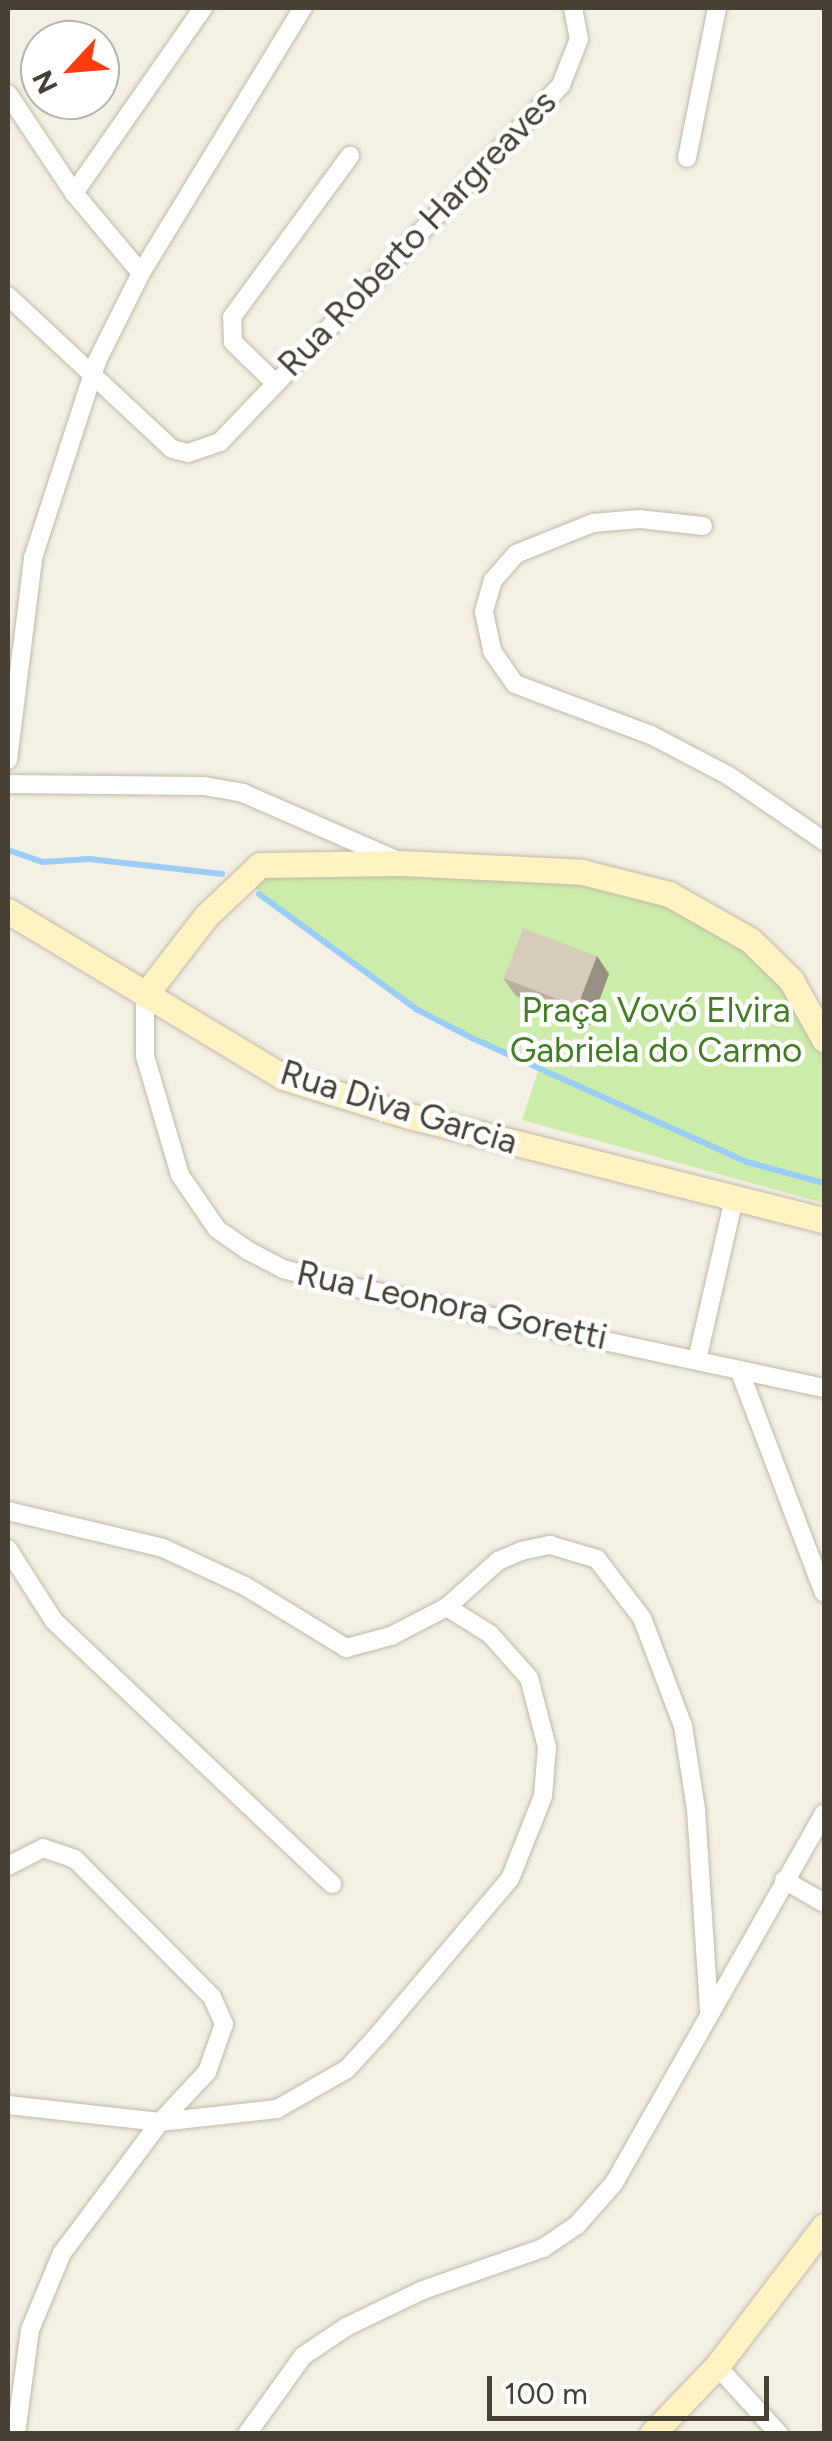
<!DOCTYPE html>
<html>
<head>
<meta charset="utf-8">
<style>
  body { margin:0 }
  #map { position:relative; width:832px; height:2441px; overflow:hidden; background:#f4f0e5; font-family:Figtree,sans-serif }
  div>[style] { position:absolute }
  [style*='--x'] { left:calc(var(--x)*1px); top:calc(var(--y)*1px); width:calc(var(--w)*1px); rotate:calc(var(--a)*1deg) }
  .green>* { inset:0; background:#ccecaa }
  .stream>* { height:6px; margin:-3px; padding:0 3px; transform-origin:3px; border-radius:3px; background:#9bcef7 }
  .roads { filter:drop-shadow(0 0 2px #c0b8a7) drop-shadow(0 0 2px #c0b8a7) }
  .street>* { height:18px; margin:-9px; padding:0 9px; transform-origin:9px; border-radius:9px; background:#fff }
  .secondary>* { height:25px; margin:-12.5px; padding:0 12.5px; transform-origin:12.5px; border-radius:12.5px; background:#fff3c4 }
  .wall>* { inset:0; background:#b9af9f }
  .shaded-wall>* { inset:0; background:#968f82 }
  .building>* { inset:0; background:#d7ccb9; transform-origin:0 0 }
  span { translate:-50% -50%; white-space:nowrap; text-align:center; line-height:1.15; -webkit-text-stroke:9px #fff; paint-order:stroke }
  .street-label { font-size:35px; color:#474034 }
  .park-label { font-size:35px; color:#427e22 }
  .frame { position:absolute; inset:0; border:10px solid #474034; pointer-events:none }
  .north { position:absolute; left:20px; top:20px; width:100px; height:100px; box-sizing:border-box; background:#fff; border:2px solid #b5b3ae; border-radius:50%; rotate:244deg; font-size:28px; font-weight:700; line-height:40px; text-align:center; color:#474034 }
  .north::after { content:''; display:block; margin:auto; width:35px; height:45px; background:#ff3c11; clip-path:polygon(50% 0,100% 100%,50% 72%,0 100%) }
  .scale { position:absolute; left:487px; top:2376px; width:282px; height:45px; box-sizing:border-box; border:5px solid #474034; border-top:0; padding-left:12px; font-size:30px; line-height:35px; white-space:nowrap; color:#474034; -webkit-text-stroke:8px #fff; paint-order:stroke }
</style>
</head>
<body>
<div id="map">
  <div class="green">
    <div style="clip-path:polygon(269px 871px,581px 877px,659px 894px,770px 966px,824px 1054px,824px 1203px,522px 1120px,538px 1071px,416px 1009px,245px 880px)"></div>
  </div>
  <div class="stream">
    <div style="--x:8;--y:850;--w:37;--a:19"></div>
    <div style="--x:43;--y:862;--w:46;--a:-3.7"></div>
    <div style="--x:89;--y:859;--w:134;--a:6.4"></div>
    <div style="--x:259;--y:894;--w:195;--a:36.2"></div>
    <div style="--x:416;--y:1009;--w:63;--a:27.4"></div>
    <div style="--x:472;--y:1038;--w:302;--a:24.3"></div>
    <div style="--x:747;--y:1162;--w:80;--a:15.3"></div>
  </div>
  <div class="roads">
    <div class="street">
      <div style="--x:8;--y:94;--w:119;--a:56.3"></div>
      <div style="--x:74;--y:193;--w:104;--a:50.1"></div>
      <div style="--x:687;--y:158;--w:153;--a:-78.7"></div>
      <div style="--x:74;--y:193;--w:226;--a:-55.1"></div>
      <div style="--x:8;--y:296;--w:224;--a:43"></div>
      <div style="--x:172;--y:449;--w:16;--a:14"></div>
      <div style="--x:188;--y:453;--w:34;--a:-19"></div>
      <div style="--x:220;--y:442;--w:494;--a:-46.3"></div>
      <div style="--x:561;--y:85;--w:49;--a:-68.6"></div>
      <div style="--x:579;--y:39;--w:32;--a:-101"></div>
      <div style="--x:274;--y:382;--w:57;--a:-135.7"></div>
      <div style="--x:233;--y:342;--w:25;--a:-92"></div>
      <div style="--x:232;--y:317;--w:200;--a:-53.8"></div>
      <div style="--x:703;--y:526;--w:63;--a:-173.7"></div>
      <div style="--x:640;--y:519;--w:47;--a:175.1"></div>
      <div style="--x:593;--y:523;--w:83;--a:158.1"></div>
      <div style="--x:516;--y:554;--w:35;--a:131"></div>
      <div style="--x:493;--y:580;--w:33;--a:106"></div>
      <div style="--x:484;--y:612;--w:40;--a:78"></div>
      <div style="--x:492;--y:651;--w:40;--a:55.1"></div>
      <div style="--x:515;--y:684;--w:145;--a:20.6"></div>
      <div style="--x:651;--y:735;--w:88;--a:27.7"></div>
      <div style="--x:729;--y:776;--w:115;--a:34.4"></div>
      <div style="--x:8;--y:760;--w:204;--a:-82.9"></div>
      <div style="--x:33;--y:558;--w:207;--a:-72"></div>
      <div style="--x:97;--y:361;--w:98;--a:-63.4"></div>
      <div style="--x:141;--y:273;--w:311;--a:-58.6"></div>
      <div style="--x:8;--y:784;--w:196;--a:0.6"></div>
      <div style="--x:204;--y:786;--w:40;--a:10"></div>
      <div style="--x:243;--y:793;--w:167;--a:23.6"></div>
      <div style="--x:145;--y:995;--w:61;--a:90"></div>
      <div style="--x:145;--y:1056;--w:124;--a:73.6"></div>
      <div style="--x:180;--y:1175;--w:65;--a:55.6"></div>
      <div style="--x:217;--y:1229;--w:37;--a:35"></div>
      <div style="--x:247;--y:1250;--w:41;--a:27.8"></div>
      <div style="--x:283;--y:1269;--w:81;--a:14.2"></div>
      <div style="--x:362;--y:1289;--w:472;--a:12.1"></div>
      <div style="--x:697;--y:1360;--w:166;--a:-77.1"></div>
      <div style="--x:740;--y:1372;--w:236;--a:69.2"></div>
      <div style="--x:8;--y:1511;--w:159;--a:13.4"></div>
      <div style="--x:163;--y:1548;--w:90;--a:24.9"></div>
      <div style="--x:245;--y:1586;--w:119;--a:31.5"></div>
      <div style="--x:346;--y:1648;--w:47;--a:-14.9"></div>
      <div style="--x:391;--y:1636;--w:63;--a:-27.4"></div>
      <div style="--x:447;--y:1607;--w:69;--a:-42"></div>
      <div style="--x:498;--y:1561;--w:25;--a:-23"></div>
      <div style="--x:521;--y:1551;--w:30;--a:-12"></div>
      <div style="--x:550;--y:1545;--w:49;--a:16.6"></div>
      <div style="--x:597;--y:1559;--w:74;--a:52.7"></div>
      <div style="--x:642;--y:1618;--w:116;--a:69.2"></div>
      <div style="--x:683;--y:1726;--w:84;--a:81.1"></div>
      <div style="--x:696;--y:1809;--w:203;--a:86.3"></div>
      <div style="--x:8;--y:1549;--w:85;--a:57.4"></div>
      <div style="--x:54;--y:1621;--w:383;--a:43.4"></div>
      <div style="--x:8;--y:1866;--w:39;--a:-27"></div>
      <div style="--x:43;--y:1848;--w:34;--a:19"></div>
      <div style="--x:75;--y:1859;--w:194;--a:45.2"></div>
      <div style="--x:212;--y:1997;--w:30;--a:66"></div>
      <div style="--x:224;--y:2024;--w:51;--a:109.5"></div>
      <div style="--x:207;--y:2072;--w:69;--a:133.2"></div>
      <div style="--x:160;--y:2122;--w:164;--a:126.8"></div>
      <div style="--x:62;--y:2253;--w:83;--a:112.6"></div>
      <div style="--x:30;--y:2330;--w:105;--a:97.7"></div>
      <div style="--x:784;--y:1880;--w:46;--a:29.9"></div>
      <div style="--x:8;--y:2105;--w:153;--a:6.4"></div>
      <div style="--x:160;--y:2122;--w:118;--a:-6.3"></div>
      <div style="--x:277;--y:2109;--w:81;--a:-29.7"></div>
      <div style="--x:347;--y:2069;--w:46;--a:-47.6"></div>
      <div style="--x:378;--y:2035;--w:204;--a:-49.8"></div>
      <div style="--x:510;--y:1879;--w:89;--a:-68.3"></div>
      <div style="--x:543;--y:1796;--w:49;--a:-85.3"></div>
      <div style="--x:547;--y:1747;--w:71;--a:-104.6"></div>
      <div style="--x:529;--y:1678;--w:59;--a:-131.6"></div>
      <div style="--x:490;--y:1634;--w:51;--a:-147.9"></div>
      <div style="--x:717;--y:2366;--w:92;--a:47.6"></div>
      <div style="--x:247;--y:2434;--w:96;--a:-54.3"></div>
      <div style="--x:303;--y:2356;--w:52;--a:-34"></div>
      <div style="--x:346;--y:2327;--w:85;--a:-25.7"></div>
      <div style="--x:423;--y:2290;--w:127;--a:-19.3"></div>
      <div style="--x:543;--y:2248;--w:41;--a:-34.1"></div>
      <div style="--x:577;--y:2225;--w:56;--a:-48.6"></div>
      <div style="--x:614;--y:2183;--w:425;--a:-60.4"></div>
    </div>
    <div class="secondary">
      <div style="--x:8;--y:911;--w:321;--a:31.1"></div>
      <div style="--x:283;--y:1077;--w:132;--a:17.2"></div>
      <div style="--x:409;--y:1116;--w:428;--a:14.1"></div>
      <div style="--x:145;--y:995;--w:100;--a:-52.3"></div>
      <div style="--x:206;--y:916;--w:74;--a:-43.4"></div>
      <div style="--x:260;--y:865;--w:141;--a:-0.8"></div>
      <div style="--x:401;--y:863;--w:181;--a:2.8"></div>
      <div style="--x:582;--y:872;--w:90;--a:14.2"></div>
      <div style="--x:669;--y:894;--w:93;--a:29.6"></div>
      <div style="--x:750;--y:940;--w:57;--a:44.3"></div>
      <div style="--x:791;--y:980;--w:68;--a:60.8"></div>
      <div style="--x:652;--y:2434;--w:94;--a:-46.3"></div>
      <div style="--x:717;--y:2366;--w:176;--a:-52.6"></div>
    </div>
  </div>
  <div class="wall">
    <div style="clip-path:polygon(597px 956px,609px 974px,590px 1025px,516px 996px,503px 978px)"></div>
  </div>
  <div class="shaded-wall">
    <div style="clip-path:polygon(597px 956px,609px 974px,590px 1025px,577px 1007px)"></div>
  </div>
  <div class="building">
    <div style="left:523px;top:928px;width:79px;height:54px;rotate:21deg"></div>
  </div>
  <div class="street-label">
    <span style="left:417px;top:233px;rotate:-46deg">Rua Roberto Hargreaves</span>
    <span style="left:399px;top:1107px;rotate:17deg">Rua Diva Garcia</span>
    <span style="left:452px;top:1305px;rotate:12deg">Rua Leonora Goretti</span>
  </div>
  <div class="park-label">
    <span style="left:656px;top:1030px">Praça Vovó Elvira<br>Gabriela do Carmo</span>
  </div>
  <div class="frame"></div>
  <div class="north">N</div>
  <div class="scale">100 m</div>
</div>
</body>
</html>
